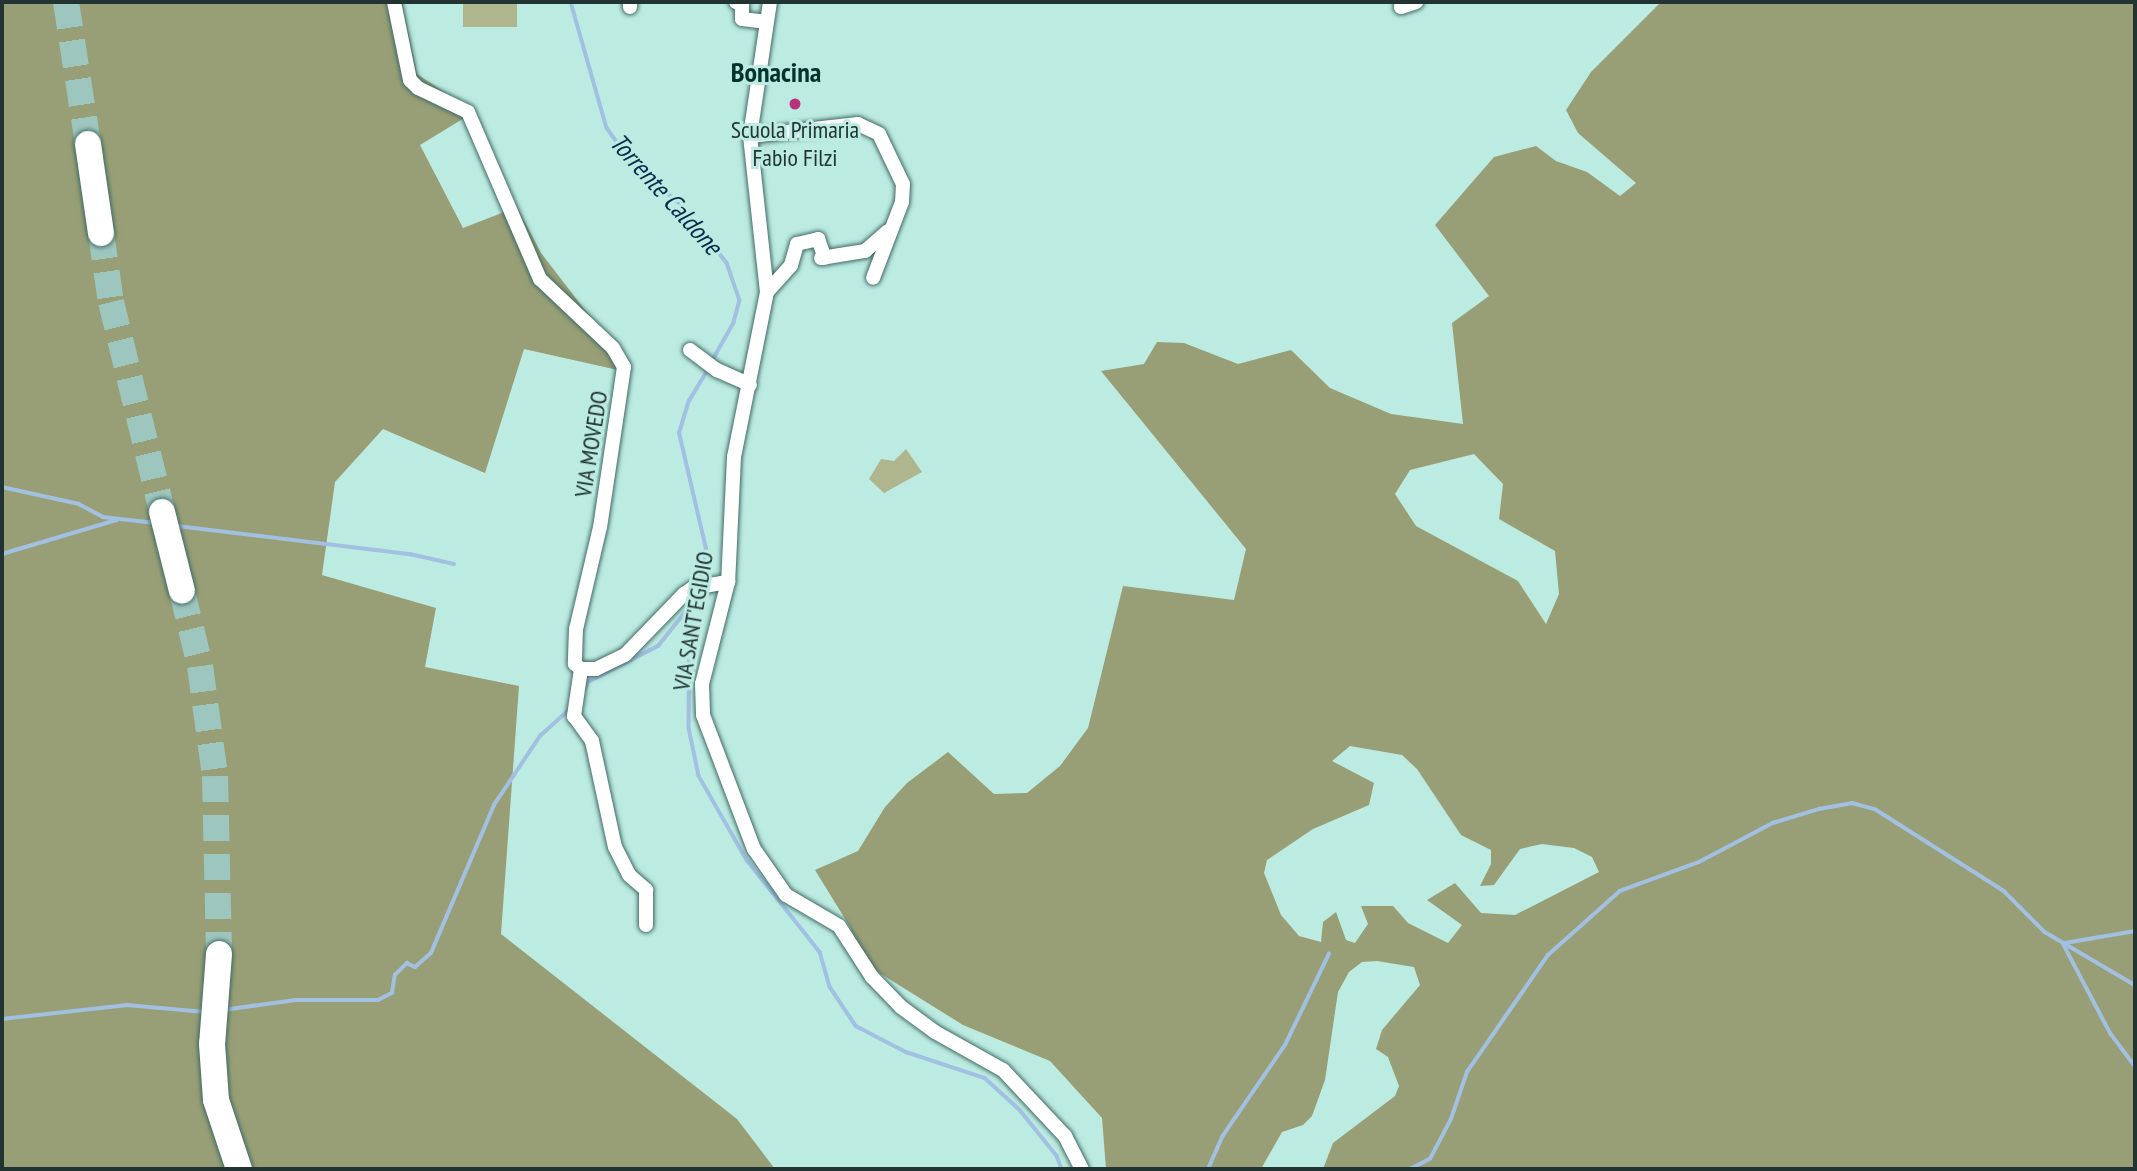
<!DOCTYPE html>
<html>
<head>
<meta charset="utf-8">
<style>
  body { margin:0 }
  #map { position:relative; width:2137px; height:1171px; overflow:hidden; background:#bcebe2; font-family:"PT Sans Narrow",sans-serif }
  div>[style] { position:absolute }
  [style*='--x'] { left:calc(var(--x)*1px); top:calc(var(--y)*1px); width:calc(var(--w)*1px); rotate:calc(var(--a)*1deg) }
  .green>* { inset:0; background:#afb68e; transform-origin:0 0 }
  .forest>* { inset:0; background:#989f76 }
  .stream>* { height:3.5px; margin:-1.75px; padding:0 1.75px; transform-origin:1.75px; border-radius:1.75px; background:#a1c0e2 }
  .highway-tunnel>* { height:26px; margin-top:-13px; transform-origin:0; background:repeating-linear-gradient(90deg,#9dc6bf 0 26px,transparent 0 39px) }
  .roads { filter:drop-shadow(0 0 2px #406b64) drop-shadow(0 0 2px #406b64) }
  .street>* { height:14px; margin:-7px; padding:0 7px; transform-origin:7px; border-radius:7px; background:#fff }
  .highway>* { height:26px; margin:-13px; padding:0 13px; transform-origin:13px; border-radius:13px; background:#fff }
  .dots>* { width:19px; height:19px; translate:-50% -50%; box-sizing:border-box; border:4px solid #bcebe2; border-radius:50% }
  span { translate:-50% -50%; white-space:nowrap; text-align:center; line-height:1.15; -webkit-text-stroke:6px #bcebe2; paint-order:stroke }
  .poi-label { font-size:24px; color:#213431 }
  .street-label { font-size:24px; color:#213431 }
  .water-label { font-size:26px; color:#072a4a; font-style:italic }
  .quarter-label { font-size:28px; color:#04342e; font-weight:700 }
  .frame { position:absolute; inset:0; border:4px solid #213431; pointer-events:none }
</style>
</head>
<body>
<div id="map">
  <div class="green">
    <div style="left:463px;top:2px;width:54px;height:25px"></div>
    <div style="clip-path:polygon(906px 449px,922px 472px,884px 493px,869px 479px,881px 459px,894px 461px)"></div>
  </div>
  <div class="forest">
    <div style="clip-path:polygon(2px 2px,402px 2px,417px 74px,474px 112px,420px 145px,463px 228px,517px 207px,541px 253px,595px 323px,618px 370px,524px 349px,485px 473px,383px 429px,335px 482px,322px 575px,436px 608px,425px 667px,519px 686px,501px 934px,737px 1119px,775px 1169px,2px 1169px)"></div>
    <div style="clip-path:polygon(evenodd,1661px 2px,2135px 2px,2135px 1169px,1323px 1169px,1333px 1143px,1395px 1096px,1399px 1086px,1388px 1057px,1376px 1049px,1382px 1030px,1420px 985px,1414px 967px,1377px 961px,1362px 962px,1349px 972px,1338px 992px,1325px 1080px,1312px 1116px,1303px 1125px,1282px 1132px,1261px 1169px,1106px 1169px,1102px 1118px,1050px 1061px,963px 1025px,865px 964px,850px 927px,815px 870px,858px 851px,885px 807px,907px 783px,948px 752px,994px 794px,1027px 793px,1060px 766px,1088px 728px,1123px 586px,1234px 600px,1246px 549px,1101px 371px,1144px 364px,1157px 342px,1184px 343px,1238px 364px,1291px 350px,1330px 388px,1391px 414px,1463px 424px,1452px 323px,1489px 296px,1435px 225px,1494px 157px,1536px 146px,1556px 161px,1587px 172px,1620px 196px,1636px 183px,1578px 133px,1566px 110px,1591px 72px,1661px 2px,1474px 454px,1503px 484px,1499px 519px,1555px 551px,1559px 594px,1546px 624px,1518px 581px,1416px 526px,1395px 494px,1410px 470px,1474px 454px,1661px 2px,1350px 746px,1402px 755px,1417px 769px,1461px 835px,1491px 850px,1491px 864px,1480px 886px,1494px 885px,1520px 849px,1542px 844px,1574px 848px,1592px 857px,1599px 872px,1515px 915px,1481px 913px,1455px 883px,1427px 900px,1462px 925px,1448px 943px,1408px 923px,1393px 906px,1361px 906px,1368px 924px,1355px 943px,1346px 940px,1336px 912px,1323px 922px,1321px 942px,1299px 936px,1281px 915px,1264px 873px,1267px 860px,1313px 829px,1369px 805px,1374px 783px,1332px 761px,1350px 746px)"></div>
  </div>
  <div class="stream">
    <div style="--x:571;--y:2;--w:131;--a:74.1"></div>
    <div style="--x:607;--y:128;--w:47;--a:54.6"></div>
    <div style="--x:634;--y:166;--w:62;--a:39.1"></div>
    <div style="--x:682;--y:205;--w:73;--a:52.2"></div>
    <div style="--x:727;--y:263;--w:39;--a:71"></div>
    <div style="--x:740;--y:300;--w:24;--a:105"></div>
    <div style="--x:734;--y:323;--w:45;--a:119.4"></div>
    <div style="--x:2;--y:487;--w:79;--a:12.4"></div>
    <div style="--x:79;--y:504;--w:27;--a:28"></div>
    <div style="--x:103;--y:517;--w:52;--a:6.6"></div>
    <div style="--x:177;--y:526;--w:235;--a:6.9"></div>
    <div style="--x:410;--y:554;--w:45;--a:12.8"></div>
    <div style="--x:2;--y:554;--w:120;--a:-16.5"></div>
    <div style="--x:700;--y:582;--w:34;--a:-80"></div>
    <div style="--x:706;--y:549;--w:119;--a:-103.1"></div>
    <div style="--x:679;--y:433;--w:34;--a:-73"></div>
    <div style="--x:689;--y:401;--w:37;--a:-59"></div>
    <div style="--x:696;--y:592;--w:22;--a:106"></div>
    <div style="--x:690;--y:613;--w:115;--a:90.5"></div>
    <div style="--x:689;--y:728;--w:49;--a:78.2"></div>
    <div style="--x:699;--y:776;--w:97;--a:60.3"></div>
    <div style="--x:747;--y:860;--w:117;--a:51.6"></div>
    <div style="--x:820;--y:952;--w:36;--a:74"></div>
    <div style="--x:830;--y:987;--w:47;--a:56.3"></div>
    <div style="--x:856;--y:1026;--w:56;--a:27.5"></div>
    <div style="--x:906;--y:1052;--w:83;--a:18.2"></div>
    <div style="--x:985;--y:1078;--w:47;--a:42.4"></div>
    <div style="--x:1020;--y:1110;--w:59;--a:51.2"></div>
    <div style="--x:1057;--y:1156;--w:14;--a:69"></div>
    <div style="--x:583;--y:693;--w:12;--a:-66"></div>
    <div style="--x:588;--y:682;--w:79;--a:-27.2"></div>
    <div style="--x:658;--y:646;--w:53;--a:-51.2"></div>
    <div style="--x:2065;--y:943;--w:71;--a:-9.7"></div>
    <div style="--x:2064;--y:945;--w:101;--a:62.2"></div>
    <div style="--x:2111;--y:1034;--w:40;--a:53"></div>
    <div style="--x:223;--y:1010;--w:73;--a:-7.9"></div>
    <div style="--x:295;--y:1000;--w:83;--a:0"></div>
    <div style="--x:378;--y:1000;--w:16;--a:-27"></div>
    <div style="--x:392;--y:993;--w:18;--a:-81"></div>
    <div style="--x:395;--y:975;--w:17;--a:-45"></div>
    <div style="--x:407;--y:963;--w:9;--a:27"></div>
    <div style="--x:415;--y:967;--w:21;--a:-41"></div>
    <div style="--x:431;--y:953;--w:161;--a:-66.9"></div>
    <div style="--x:494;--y:805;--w:83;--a:-56.3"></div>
    <div style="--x:540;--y:736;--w:40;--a:-42"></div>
    <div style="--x:2;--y:1019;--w:126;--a:-6.4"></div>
    <div style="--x:127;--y:1005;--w:78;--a:5.1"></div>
    <div style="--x:1208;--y:1169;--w:35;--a:-66"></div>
    <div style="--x:1222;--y:1137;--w:112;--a:-55.6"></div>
    <div style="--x:1285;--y:1045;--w:101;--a:-64.2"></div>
    <div style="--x:1410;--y:1169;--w:22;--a:-27"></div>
    <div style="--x:1430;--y:1159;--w:45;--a:-62.3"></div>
    <div style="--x:1451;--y:1119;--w:50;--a:-71.2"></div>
    <div style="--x:1467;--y:1072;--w:142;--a:-55.3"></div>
    <div style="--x:1548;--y:955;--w:96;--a:-41.6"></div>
    <div style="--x:1620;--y:891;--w:84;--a:-20.2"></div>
    <div style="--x:1699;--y:862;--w:84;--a:-27.8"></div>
    <div style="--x:1773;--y:823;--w:48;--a:-16.9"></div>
    <div style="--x:1819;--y:809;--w:34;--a:-10"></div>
    <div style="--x:1852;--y:803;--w:24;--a:15"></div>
    <div style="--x:1875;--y:809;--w:153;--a:32.4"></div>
    <div style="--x:2004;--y:891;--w:58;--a:45"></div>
    <div style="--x:2045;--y:932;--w:104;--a:30.5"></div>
  </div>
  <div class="highway-tunnel">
    <div style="--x:66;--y:2;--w:144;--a:81.2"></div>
    <div style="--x:101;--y:233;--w:70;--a:81.8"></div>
    <div style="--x:111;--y:302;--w:216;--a:76.3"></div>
    <div style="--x:182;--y:591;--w:77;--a:76.5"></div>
    <div style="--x:200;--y:666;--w:111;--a:82.2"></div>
    <div style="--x:215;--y:776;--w:178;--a:88.7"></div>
  </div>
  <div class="roads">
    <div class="street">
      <div style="--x:394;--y:2;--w:80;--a:78.4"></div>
      <div style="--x:410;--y:80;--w:11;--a:45"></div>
      <div style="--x:418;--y:88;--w:55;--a:25.6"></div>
      <div style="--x:468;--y:112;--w:182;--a:66.7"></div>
      <div style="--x:540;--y:279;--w:100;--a:43.4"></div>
      <div style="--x:613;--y:348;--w:22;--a:60"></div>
      <div style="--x:624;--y:367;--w:162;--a:98.5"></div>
      <div style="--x:600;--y:527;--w:105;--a:103.2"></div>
      <div style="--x:576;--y:629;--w:35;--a:92"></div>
      <div style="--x:575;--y:664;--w:8;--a:40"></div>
      <div style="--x:581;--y:669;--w:15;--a:0"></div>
      <div style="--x:596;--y:669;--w:32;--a:-26"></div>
      <div style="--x:625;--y:655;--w:85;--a:-46"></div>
      <div style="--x:684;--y:594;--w:11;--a:-34"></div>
      <div style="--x:693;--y:588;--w:36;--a:-10"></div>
      <div style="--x:630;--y:2;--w:5;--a:90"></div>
      <div style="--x:736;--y:2;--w:7;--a:27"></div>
      <div style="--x:742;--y:5;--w:14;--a:90"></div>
      <div style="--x:742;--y:19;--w:23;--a:7"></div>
      <div style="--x:770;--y:2;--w:135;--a:98.5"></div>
      <div style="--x:750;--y:136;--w:157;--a:83.8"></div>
      <div style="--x:767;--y:292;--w:168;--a:101.3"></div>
      <div style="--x:734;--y:457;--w:125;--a:92.7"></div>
      <div style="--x:728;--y:582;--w:105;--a:104.3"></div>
      <div style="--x:702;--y:684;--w:31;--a:88"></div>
      <div style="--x:703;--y:715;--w:143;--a:69.2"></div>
      <div style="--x:754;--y:849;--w:56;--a:55.2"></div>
      <div style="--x:786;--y:895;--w:61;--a:30.3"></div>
      <div style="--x:839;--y:926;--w:61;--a:57.1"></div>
      <div style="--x:872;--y:977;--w:42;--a:46"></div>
      <div style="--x:901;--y:1007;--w:42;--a:36.3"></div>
      <div style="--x:935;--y:1032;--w:78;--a:29.2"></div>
      <div style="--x:1003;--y:1070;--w:91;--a:46.8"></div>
      <div style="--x:1065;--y:1136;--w:37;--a:63"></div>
      <div style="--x:1402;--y:2;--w:5;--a:101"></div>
      <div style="--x:1401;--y:7;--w:16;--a:-18"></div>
      <div style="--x:750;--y:136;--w:109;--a:-6.3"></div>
      <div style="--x:858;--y:124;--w:23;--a:25"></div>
      <div style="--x:879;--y:134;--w:55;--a:64.4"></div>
      <div style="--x:903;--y:184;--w:18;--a:93"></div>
      <div style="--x:902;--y:202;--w:81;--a:110.9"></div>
      <div style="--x:821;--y:258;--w:45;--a:-9"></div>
      <div style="--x:865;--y:251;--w:30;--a:-41"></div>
      <div style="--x:767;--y:292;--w:36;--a:-48"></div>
      <div style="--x:791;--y:265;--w:22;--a:-74"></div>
      <div style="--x:797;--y:244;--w:22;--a:-13"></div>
      <div style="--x:818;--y:239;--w:20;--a:70"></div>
      <div style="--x:690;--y:350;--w:34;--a:37"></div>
      <div style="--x:717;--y:370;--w:36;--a:24"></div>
      <div style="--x:581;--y:669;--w:48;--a:98.5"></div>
      <div style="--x:574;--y:716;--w:31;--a:54"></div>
      <div style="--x:592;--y:741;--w:108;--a:77.8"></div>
      <div style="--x:615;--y:847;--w:31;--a:63"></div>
      <div style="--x:629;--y:875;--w:23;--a:41"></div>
      <div style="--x:646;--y:890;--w:35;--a:90"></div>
    </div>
    <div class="highway">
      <div style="--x:88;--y:144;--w:90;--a:81.7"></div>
      <div style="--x:162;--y:512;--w:81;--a:75.8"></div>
      <div style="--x:219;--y:954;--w:90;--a:94.4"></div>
      <div style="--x:212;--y:1044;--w:56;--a:85.9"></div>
      <div style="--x:216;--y:1100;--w:73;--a:71.6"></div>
    </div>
  </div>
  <div class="dots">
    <div style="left:795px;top:104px;background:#b5337b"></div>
  </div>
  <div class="poi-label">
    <span style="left:795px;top:144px">Scuola Primaria<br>Fabio Filzi</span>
  </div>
  <div class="street-label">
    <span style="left:591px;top:444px;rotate:-81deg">VIA MOVEDO</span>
    <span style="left:693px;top:621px;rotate:-80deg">VIA SANT'EGIDIO</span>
  </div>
  <div class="water-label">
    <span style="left:666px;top:194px;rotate:48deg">Torrente Caldone</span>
  </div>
  <div class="quarter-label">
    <span style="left:776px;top:72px">Bonacina</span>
  </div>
  <div class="frame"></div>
</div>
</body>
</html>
